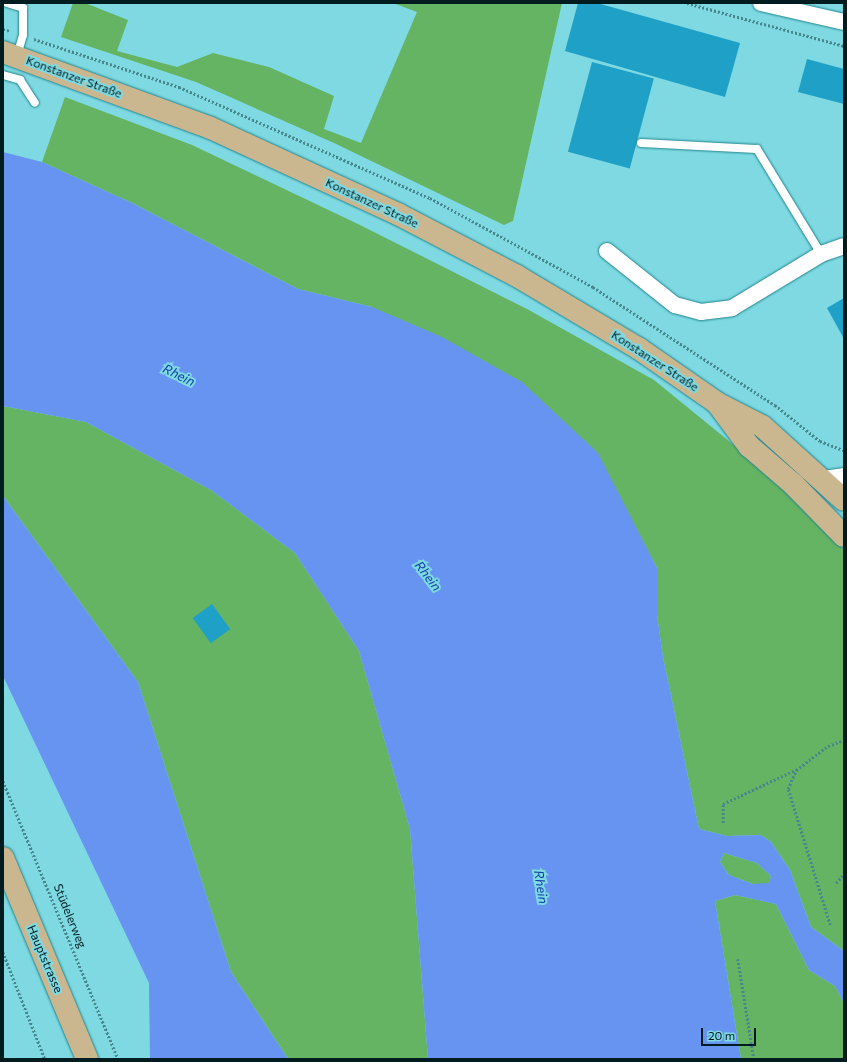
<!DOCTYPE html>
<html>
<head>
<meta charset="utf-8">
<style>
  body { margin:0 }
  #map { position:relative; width:847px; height:1062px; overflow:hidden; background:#7ed9e2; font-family:Commissioner,sans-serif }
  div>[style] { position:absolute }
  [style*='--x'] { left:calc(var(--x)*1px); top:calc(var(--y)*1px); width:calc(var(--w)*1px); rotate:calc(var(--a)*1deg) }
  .green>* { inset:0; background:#65b463 }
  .water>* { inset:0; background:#6794f1 }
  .building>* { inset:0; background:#1fa1c7; transform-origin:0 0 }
  .path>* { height:2.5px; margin-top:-1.25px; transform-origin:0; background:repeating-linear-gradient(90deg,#47868c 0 2px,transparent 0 4px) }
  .roads { filter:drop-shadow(0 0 1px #21858e) drop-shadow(0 0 1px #21858e) }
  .lane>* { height:8px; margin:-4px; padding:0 4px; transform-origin:4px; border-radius:4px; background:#fff }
  .street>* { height:16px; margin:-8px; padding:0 8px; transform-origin:8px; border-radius:8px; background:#fff }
  .primary>* { height:22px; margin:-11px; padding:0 11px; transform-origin:11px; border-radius:11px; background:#cab78f }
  span { translate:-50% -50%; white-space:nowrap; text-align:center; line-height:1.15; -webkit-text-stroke:4px #7ed9e2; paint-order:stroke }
  .street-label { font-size:12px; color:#001c1e }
  .water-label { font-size:13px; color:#143fa9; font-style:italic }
  .frame { position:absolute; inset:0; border:4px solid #001c1e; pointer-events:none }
  .scale { position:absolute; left:701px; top:1028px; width:55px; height:18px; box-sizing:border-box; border:2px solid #001c1e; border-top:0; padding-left:5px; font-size:12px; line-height:14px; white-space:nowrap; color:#001c1e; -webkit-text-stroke:3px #7ed9e2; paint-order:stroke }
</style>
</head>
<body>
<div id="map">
  <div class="green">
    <div style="clip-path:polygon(73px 3px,85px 3px,128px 20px,117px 51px,177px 67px,213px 53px,269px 67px,334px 96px,324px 129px,361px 143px,417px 12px,393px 3px,562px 3px,513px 221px,504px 225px,334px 143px,196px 82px,61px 37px)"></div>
    <div style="clip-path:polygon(65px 97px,192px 145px,360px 225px,527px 309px,654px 380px,762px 468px,844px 546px,844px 951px,811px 927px,790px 870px,771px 842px,761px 835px,727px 836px,699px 829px,663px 657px,657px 615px,657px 568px,631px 519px,372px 307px,298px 289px,132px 203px,42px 162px)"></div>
    <div style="clip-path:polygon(3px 406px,86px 422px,211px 490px,295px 553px,359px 651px,410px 829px,428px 1059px,288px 1059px,231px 972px,138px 682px,3px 496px)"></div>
    <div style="clip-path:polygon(724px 853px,757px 863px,771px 876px,769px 884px,753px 884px,729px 875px,720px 862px)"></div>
    <div style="clip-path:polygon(735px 895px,776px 904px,809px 970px,835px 986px,844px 1003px,844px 1059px,741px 1059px,715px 901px)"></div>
  </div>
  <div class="water">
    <div style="clip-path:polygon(evenodd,3px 152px,42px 162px,132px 203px,298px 289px,372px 307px,442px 337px,522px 382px,598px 453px,657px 568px,657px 615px,663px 657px,699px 829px,727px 836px,761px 835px,771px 842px,790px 870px,811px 927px,844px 951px,844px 1003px,835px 986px,809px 970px,776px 904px,735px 895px,715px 901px,741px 1059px,428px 1059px,410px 829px,359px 651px,295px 553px,211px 490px,86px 422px,3px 406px,3px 152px,724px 853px,757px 863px,771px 876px,769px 883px,753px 884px,729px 875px,720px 862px,724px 853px)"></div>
    <div style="clip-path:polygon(3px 496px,138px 682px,231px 972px,288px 1059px,150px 1059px,149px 983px,3px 676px)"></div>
  </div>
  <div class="building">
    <div style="clip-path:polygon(578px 3px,597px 3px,740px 43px,725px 97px,565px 51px)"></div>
    <div style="clip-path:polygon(807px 59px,844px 69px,844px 104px,798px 92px)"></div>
    <div style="left:592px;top:62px;width:64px;height:93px;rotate:15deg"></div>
    <div style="clip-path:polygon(844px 298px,844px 339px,827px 308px)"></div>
    <div style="left:212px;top:604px;width:31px;height:24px;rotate:54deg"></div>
  </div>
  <div class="path">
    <div style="--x:687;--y:3;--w:163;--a:15.3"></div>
    <div style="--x:3;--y:29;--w:7;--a:16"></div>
    <div style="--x:34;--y:39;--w:153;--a:18.3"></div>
    <div style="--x:179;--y:87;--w:274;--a:23.9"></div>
    <div style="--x:430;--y:198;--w:186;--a:28.6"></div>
    <div style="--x:593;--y:287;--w:217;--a:33"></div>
    <div style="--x:775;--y:405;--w:58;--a:38.7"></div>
    <div style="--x:820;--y:441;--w:26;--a:21"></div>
    <div style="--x:3;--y:781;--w:301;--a:67.5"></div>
    <div style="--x:723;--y:823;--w:19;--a:-90"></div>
    <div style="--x:723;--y:804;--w:80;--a:-25.3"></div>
    <div style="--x:836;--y:883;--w:12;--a:-48"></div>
    <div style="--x:830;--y:925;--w:142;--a:-107.2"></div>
    <div style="--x:788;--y:789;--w:21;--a:-67"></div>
    <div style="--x:796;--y:770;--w:40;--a:-37"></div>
    <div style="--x:828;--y:746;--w:17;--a:-21"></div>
    <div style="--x:3;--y:952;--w:115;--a:68.6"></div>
    <div style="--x:738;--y:959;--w:101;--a:80.9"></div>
  </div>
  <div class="roads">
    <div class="lane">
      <div style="--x:7;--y:3;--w:17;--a:17"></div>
      <div style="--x:23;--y:8;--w:27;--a:90"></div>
      <div style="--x:23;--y:35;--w:22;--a:106"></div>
      <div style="--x:3;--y:75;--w:18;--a:16"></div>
      <div style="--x:20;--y:80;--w:27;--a:57"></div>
      <div style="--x:641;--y:143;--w:116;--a:3"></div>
      <div style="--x:757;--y:149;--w:123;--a:58.6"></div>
    </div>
    <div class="street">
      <div style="--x:761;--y:3;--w:85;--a:12.9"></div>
      <div style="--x:607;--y:251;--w:87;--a:38.5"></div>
      <div style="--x:675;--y:305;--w:27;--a:15"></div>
      <div style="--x:701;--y:312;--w:31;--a:-7"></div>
      <div style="--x:732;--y:308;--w:104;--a:-31.2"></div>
      <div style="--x:821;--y:254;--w:24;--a:-19"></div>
      <div style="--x:823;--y:479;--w:21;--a:-8"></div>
    </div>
    <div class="primary">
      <div style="--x:3;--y:52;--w:221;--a:20.1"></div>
      <div style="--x:211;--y:128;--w:206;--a:24.7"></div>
      <div style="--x:398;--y:214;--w:134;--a:27.5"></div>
      <div style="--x:517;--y:276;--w:141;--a:30.8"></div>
      <div style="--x:638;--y:348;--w:96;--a:34.8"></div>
      <div style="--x:717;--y:403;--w:51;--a:27.1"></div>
      <div style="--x:762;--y:426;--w:110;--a:42.1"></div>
      <div style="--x:720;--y:407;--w:49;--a:53.4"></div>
      <div style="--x:749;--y:446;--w:60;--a:40.9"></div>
      <div style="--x:794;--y:485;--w:71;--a:45.6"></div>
      <div style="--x:3;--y:858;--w:218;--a:67.3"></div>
    </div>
  </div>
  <div class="street-label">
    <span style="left:74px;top:77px;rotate:20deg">Konstanzer Straße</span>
    <span style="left:372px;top:203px;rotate:25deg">Konstanzer Straße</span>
    <span style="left:655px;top:361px;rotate:33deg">Konstanzer Straße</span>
    <span style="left:70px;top:916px;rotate:68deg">Stüdelerweg</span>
    <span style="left:45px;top:959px;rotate:67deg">Hauptstrasse</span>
  </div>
  <div class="water-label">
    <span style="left:179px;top:375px;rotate:26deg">Rhein</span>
    <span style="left:428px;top:576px;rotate:52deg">Rhein</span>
    <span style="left:541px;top:887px;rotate:81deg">Rhein</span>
  </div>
  <div class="frame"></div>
  <div class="scale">20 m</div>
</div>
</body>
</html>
